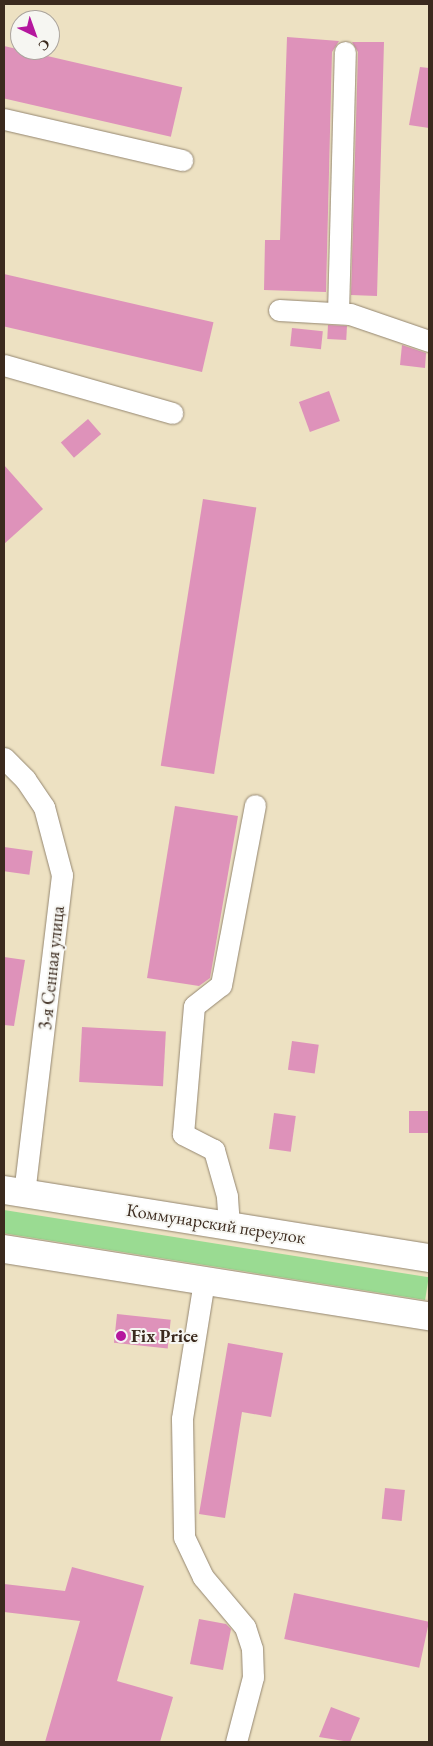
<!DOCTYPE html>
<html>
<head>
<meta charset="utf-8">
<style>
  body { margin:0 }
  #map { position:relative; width:433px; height:1746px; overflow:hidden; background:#ede1c2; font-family:"EB Garamond",serif }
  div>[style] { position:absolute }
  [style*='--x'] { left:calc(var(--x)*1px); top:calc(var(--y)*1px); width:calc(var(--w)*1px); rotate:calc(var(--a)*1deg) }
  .green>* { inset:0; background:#9adb92; transform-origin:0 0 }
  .building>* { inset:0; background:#de92ba; transform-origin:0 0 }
  .roads { filter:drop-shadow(0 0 1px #948670) drop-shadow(0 0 1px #948670) }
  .minor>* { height:21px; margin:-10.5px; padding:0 10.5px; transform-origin:10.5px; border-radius:10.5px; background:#fff }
  .major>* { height:28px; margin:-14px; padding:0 14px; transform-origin:14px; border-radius:14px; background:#fff }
  .dots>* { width:14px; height:14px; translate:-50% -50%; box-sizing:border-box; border:2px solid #f6f6f2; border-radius:50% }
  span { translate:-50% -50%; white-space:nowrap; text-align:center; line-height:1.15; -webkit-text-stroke:4px #f6f6f2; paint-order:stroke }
  .street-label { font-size:18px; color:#3b2a1e }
  .poi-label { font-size:18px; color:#3b2a1e; font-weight:700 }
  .left { translate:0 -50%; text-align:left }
  .frame { position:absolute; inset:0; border:5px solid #3b2a1e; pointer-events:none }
  .north { position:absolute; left:10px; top:10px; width:50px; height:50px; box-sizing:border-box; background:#f6f6f2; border:1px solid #aba49d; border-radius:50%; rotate:138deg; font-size:14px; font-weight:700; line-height:20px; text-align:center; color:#3b2a1e }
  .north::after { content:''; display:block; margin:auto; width:18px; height:22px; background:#b5179e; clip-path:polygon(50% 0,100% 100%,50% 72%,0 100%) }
</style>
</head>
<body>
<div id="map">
  <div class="green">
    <div style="left:4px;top:1210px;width:430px;height:23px;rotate:9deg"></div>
  </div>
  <div class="building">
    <div style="clip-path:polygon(287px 37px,339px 41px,332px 52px,326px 292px,264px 290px,265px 240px,280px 240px)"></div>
    <div style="clip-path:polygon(352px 42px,384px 42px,377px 296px,351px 295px,358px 52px)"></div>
    <div style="left:4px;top:46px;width:183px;height:51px;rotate:13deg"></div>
    <div style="clip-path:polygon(420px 67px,429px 68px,429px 128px,409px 125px)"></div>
    <div style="left:4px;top:274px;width:215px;height:51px;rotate:13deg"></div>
    <div style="left:328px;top:325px;width:19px;height:14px;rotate:3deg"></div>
    <div style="left:292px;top:328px;width:31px;height:18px;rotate:6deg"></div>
    <div style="clip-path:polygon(402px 345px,426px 353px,425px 368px,400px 365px)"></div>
    <div style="left:329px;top:391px;width:32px;height:32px;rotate:70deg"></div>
    <div style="left:88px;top:419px;width:20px;height:36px;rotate:49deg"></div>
    <div style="clip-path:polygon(4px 465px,43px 509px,4px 544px)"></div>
    <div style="left:203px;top:499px;width:54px;height:270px;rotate:9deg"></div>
    <div style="clip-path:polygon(175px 806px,238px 816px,210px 978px,199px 986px,147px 978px)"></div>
    <div style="left:4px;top:847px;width:29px;height:24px;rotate:8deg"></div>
    <div style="clip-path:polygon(4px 957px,25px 960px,14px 1026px,4px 1025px)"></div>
    <div style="left:82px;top:1027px;width:84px;height:55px;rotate:3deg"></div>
    <div style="left:292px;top:1041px;width:27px;height:29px;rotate:8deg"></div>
    <div style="left:409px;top:1111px;width:20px;height:22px"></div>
    <div style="left:274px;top:1113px;width:22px;height:36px;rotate:8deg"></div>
    <div style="left:117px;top:1314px;width:54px;height:29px;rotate:6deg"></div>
    <div style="clip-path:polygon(228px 1343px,283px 1353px,271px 1417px,242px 1412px,225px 1518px,199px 1514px)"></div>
    <div style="left:385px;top:1488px;width:20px;height:31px;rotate:6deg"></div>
    <div style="clip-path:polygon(72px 1567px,144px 1586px,117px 1681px,173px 1697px,160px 1742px,45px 1742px,80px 1621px,4px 1612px,4px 1584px,65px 1591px)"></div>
    <div style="left:294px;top:1593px;width:138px;height:47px;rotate:12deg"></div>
    <div style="clip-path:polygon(199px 1619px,226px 1624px,231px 1629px,223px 1670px,190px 1664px)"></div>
    <div style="clip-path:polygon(331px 1707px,360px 1718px,350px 1742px,319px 1737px)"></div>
  </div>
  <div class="roads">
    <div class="minor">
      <div style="--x:4;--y:119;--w:183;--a:13"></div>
      <div style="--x:279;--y:310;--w:71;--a:3.2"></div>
      <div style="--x:350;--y:314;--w:83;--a:18.9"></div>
      <div style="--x:338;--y:313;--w:261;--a:-88.5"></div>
      <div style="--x:4;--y:365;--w:175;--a:15.9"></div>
      <div style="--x:4;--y:758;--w:30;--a:45"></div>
      <div style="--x:25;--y:779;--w:34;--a:56"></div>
      <div style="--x:44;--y:807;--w:70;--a:75.2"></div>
      <div style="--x:62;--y:875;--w:320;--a:96.8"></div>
      <div style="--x:229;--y:1226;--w:30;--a:-94"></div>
      <div style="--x:227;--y:1196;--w:48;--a:-105.8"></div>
      <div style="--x:214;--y:1150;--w:35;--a:-153"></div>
      <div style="--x:183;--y:1134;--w:128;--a:-85.1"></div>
      <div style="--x:194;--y:1006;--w:34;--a:-38"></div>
      <div style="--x:221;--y:985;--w:183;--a:-79.3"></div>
      <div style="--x:204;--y:1281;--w:140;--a:99.1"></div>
      <div style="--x:182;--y:1419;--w:118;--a:89"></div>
      <div style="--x:184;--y:1537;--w:44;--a:64.6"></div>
      <div style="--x:203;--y:1577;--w:65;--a:50"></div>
      <div style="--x:245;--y:1627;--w:23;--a:72"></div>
      <div style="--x:252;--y:1649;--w:28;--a:88"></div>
      <div style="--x:253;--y:1677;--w:67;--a:104.7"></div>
    </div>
    <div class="major">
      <div style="--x:4;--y:1190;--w:430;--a:9.1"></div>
      <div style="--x:4;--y:1249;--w:430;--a:9"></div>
    </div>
  </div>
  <div class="dots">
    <div style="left:121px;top:1336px;background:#b5179e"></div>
  </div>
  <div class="street-label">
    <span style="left:52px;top:968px;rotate:-84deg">3-я Сенная улица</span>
    <span style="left:216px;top:1224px;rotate:9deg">Коммунарский переулок</span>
  </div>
  <div class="poi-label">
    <span class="left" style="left:131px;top:1336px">Fix Price</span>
  </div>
  <div class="frame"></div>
  <div class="north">С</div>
</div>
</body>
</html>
